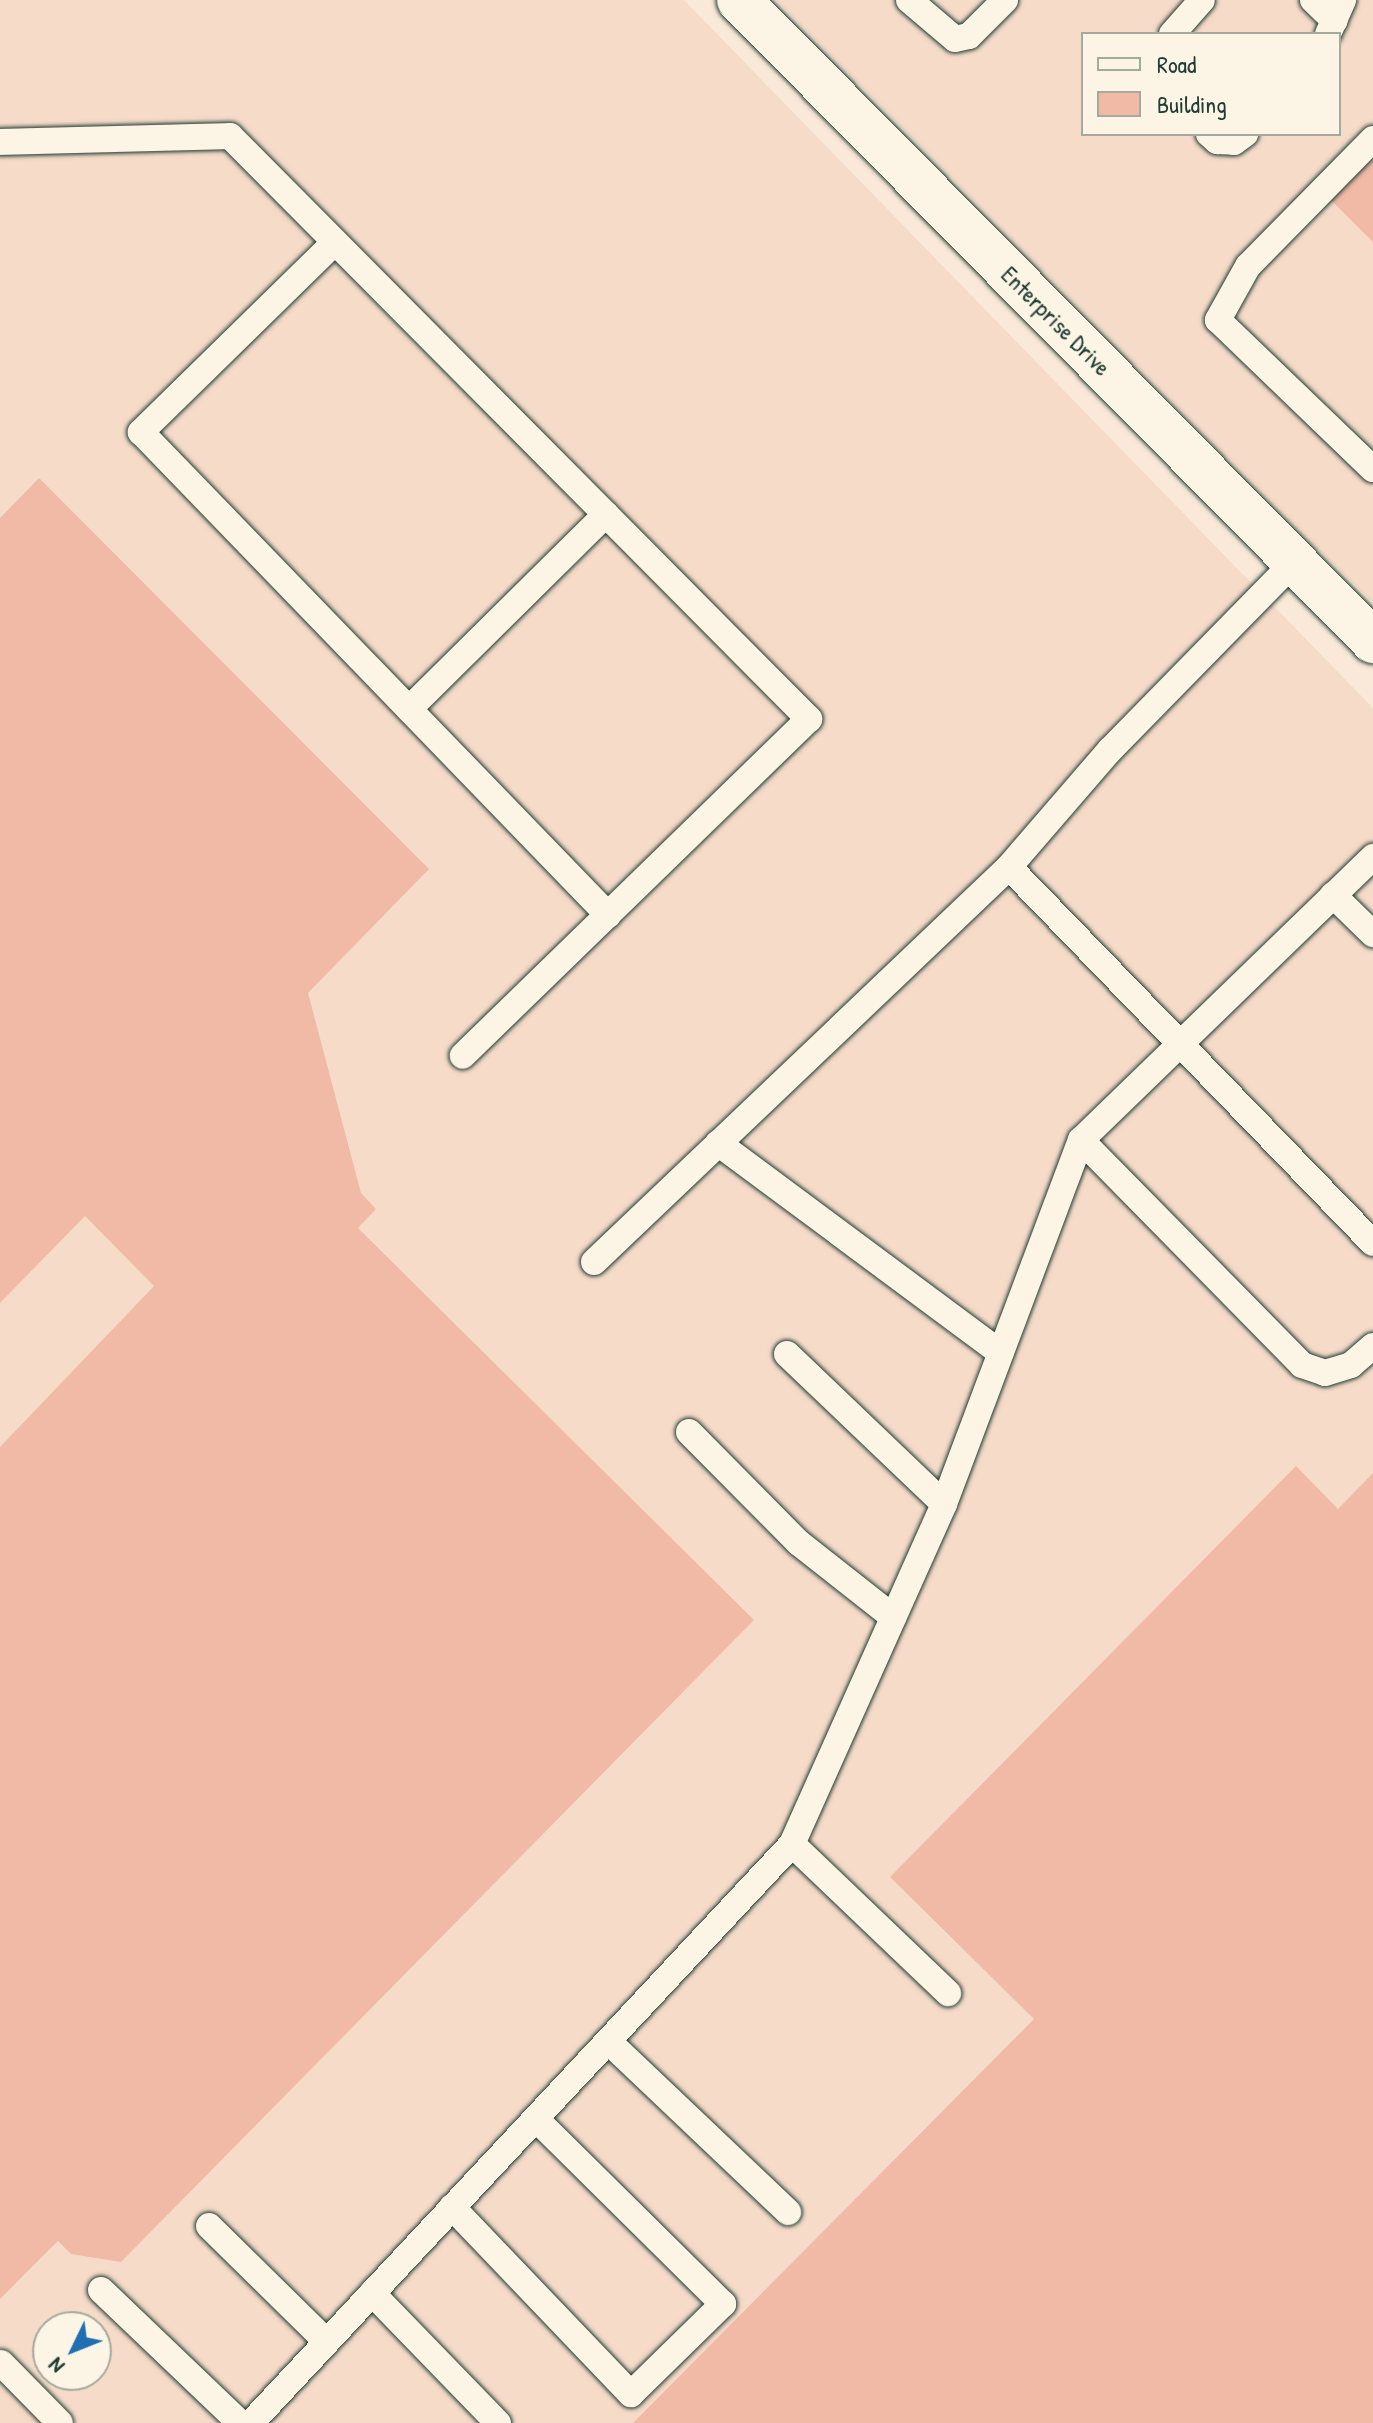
<!DOCTYPE html>
<html>
<head>
<meta charset="utf-8">
<style>
  body { margin:0 }
  #map { position:relative; width:1373px; height:2423px; overflow:hidden; background:#fae9d8; font-family:"Patrick Hand",sans-serif }
  div>[style] { position:absolute }
  [style*='--x'] { left:calc(var(--x)*1px); top:calc(var(--y)*1px); width:calc(var(--w)*1px); rotate:calc(var(--a)*1deg) }
  .built>* { inset:0; background:#f7dbc9 }
  .building>* { inset:0; background:#f1baa6 }
  .roads { filter:drop-shadow(0 0 2px #1f3d34) drop-shadow(0 0 2px #1f3d34) }
  .lane>* { height:26px; margin:-13px; padding:0 13px; transform-origin:13px; border-radius:13px; background:#fcf5e5 }
  .street>* { height:44px; margin:-22px; padding:0 22px; transform-origin:22px; border-radius:22px; background:#fcf5e5 }
  span { translate:-50% -50%; white-space:nowrap; text-align:center; line-height:1.15; -webkit-text-stroke:7px #fcf5e5; paint-order:stroke }
  .street-label { font-size:24px; color:#1f3d34 }
  .legend { position:absolute; left:1081px; top:32px; width:260px; height:104px; box-sizing:border-box; background:#fcf5e5; border:2px solid #a4ab9e; margin:0; padding:10px 14px; list-style:none; font-size:24px; color:#1f3d34 }
  .legend li { display:flex; align-items:center; gap:16px; height:40px }
  .legend b { width:40px; border:2px solid #a4ab9e }
  .north { position:absolute; left:32px; top:2311px; width:80px; height:80px; box-sizing:border-box; background:#fcf5e5; border:2px solid #a4ab9e; border-radius:50%; rotate:227deg; font-size:22px; font-weight:700; line-height:32px; text-align:center; color:#1f3d34 }
  .north::after { content:''; display:block; margin:auto; width:28px; height:36px; background:#1f6fb2; clip-path:polygon(50% 0,100% 100%,50% 72%,0 100%) }
</style>
</head>
<body>
<div id="map">
  <div class="built">
    <div style="clip-path:polygon(evenodd,0 0,684px 0,1373px 708px,1373px 2423px,0 2423px,0 0,48px 2327px,96px 2327px,96px 2375px,48px 2375px,48px 2327px)"></div>
    <div style="clip-path:polygon(evenodd,776px 0,1373px 0,1373px 602px,1300px 532px,776px 0,1083px 34px,1339px 34px,1339px 134px,1083px 134px,1083px 34px)"></div>
  </div>
  <div class="building">
    <div style="clip-path:polygon(1373px 159px,1373px 242px,1331px 200px)"></div>
    <div style="clip-path:polygon(39px 478px,429px 869px,308px 993px,361px 1193px,376px 1209px,358px 1228px,754px 1620px,121px 2262px,71px 2254px,58px 2241px,0 2299px,0 1447px,154px 1286px,85px 1216px,0 1303px,0 518px)"></div>
    <div style="clip-path:polygon(1296px 1466px,1338px 1509px,1373px 1473px,1373px 2423px,633px 2423px,1034px 2019px,890px 1877px)"></div>
  </div>
  <div class="roads">
    <div class="lane">
      <div style="--x:909;--y:0;--w:60;--a:40.3"></div>
      <div style="--x:955;--y:39;--w:14;--a:-12"></div>
      <div style="--x:969;--y:36;--w:51;--a:-45"></div>
      <div style="--x:1313;--y:0;--w:30;--a:44"></div>
      <div style="--x:1172;--y:34;--w:45;--a:-48.6"></div>
      <div style="--x:1328;--y:34;--w:37;--a:-66"></div>
      <div style="--x:1209;--y:134;--w:11;--a:41"></div>
      <div style="--x:1217;--y:141;--w:17;--a:3"></div>
      <div style="--x:1234;--y:142;--w:14;--a:-36"></div>
      <div style="--x:1373;--y:139;--w:178;--a:134.5"></div>
      <div style="--x:1248;--y:266;--w:62;--a:119.1"></div>
      <div style="--x:1218;--y:320;--w:215;--a:43.9"></div>
      <div style="--x:0;--y:142;--w:230;--a:-1.5"></div>
      <div style="--x:230;--y:136;--w:822;--a:45.2"></div>
      <div style="--x:809;--y:719;--w:483;--a:135.8"></div>
      <div style="--x:335;--y:242;--w:272;--a:135.6"></div>
      <div style="--x:141;--y:432;--w:672;--a:45.96"></div>
      <div style="--x:409;--y:709;--w:277;--a:-44.7"></div>
      <div style="--x:1009;--y:867;--w:155;--a:-49.2"></div>
      <div style="--x:1110;--y:750;--w:263;--a:-45.6"></div>
      <div style="--x:1333;--y:895;--w:56;--a:44.3"></div>
      <div style="--x:1081;--y:1140;--w:315;--a:45.5"></div>
      <div style="--x:1302;--y:1365;--w:24;--a:19"></div>
      <div style="--x:1325;--y:1373;--w:27;--a:-17"></div>
      <div style="--x:1351;--y:1365;--w:29;--a:-41"></div>
      <div style="--x:718;--y:1143;--w:352;--a:36.6"></div>
      <div style="--x:594;--y:1262;--w:573;--a:-43.59"></div>
      <div style="--x:1009;--y:867;--w:523;--a:45.93"></div>
      <div style="--x:787;--y:1354;--w:217;--a:43.7"></div>
      <div style="--x:689;--y:1432;--w:156;--a:45.3"></div>
      <div style="--x:799;--y:1543;--w:120;--a:38.2"></div>
      <div style="--x:792;--y:1844;--w:216;--a:43.7"></div>
      <div style="--x:609;--y:2042;--w:247;--a:43.5"></div>
      <div style="--x:452;--y:2207;--w:259;--a:46.3"></div>
      <div style="--x:631;--y:2394;--w:129;--a:-44.4"></div>
      <div style="--x:723;--y:2304;--w:260;--a:-135.3"></div>
      <div style="--x:209;--y:2226;--w:165;--a:44.5"></div>
      <div style="--x:101;--y:2290;--w:192;--a:43.7"></div>
      <div style="--x:372;--y:2293;--w:181;--a:45.9"></div>
      <div style="--x:1;--y:2363;--w:84;--a:45.5"></div>
      <div style="--x:251;--y:2423;--w:792;--a:-46.94"></div>
      <div style="--x:792;--y:1844;--w:372;--a:-65.9"></div>
      <div style="--x:944;--y:1504;--w:389;--a:-69.4"></div>
      <div style="--x:1081;--y:1140;--w:407;--a:-44.1"></div>
    </div>
    <div class="street">
      <div style="--x:739;--y:0;--w:902;--a:45.31"></div>
    </div>
  </div>
  <div class="street-label">
    <span style="left:1056px;top:321px;rotate:45deg">Enterprise Drive</span>
  </div>
  <ul class="legend">
  <li><b style="height:10px;background:#fcf5e5"></b>Road</li>
  <li><b style="height:22px;background:#f1baa6"></b>Building</li>
  </ul>
  <div class="north">N</div>
</div>
</body>
</html>
